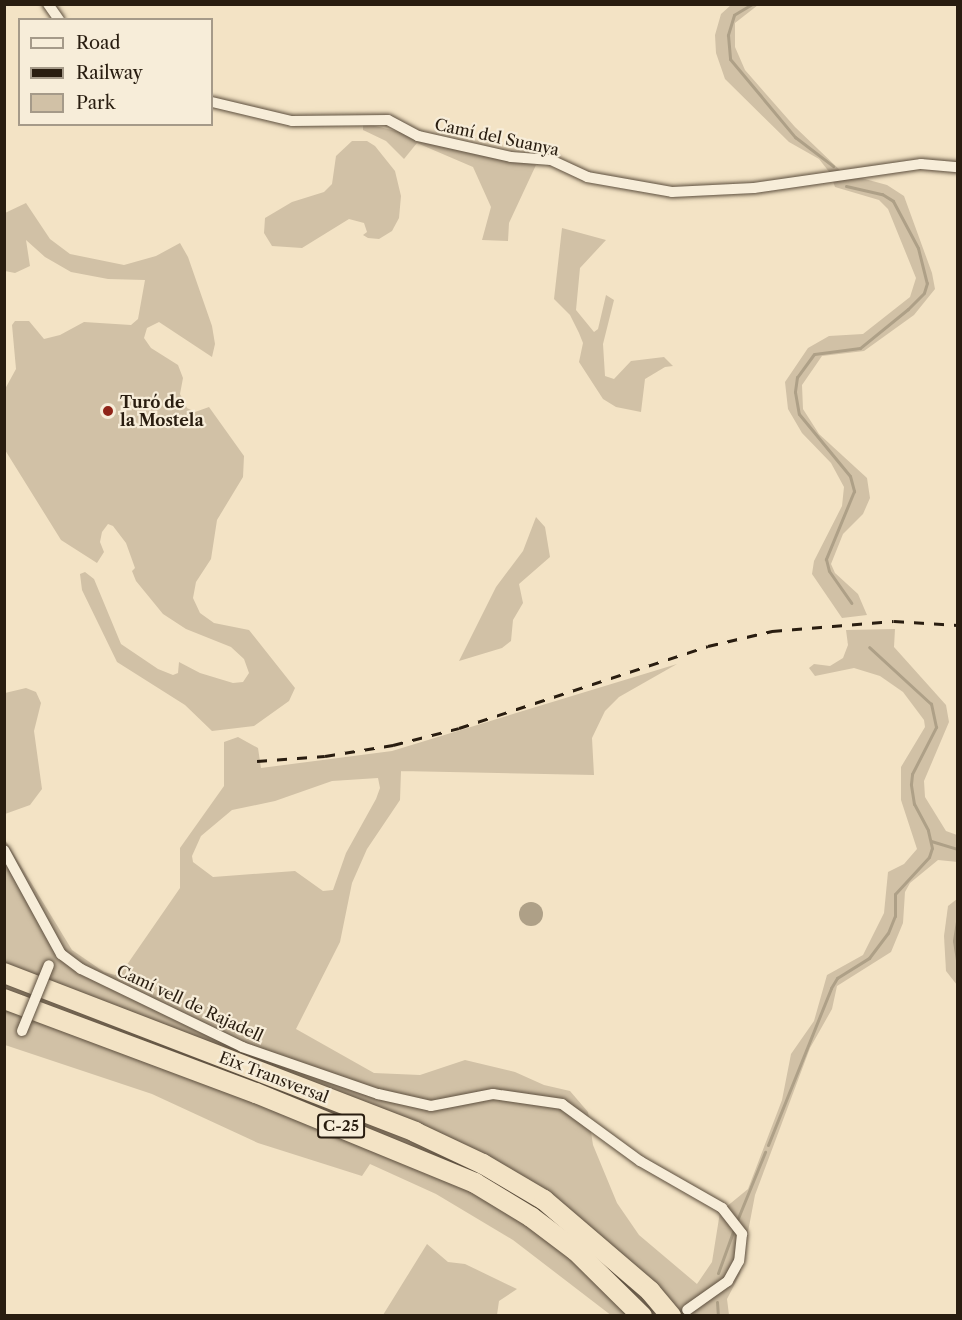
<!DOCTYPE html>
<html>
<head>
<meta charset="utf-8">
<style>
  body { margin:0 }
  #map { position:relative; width:962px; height:1320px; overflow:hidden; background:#f3e3c5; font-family:"Libre Caslon Text",serif }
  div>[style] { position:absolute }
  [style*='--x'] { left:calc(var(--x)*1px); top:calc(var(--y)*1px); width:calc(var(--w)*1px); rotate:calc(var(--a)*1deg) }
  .green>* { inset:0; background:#d1c1a6 }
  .water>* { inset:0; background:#aea087 }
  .round { border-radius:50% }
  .stream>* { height:3px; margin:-1.5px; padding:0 1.5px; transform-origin:1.5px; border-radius:1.5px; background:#aea087 }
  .roads { filter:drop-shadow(0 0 2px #5c4e3d) drop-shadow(0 0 2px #5c4e3d) }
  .street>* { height:10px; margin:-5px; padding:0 5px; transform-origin:5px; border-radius:5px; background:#f7edd9 }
  .highway>* { height:20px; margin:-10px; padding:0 10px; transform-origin:10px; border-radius:10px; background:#f3e3c5 }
  .rail>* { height:3px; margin-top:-1.5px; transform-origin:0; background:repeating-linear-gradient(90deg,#291d10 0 10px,transparent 0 20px) }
  .bridges { filter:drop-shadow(0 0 2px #5c4e3d) drop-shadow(0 0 2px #5c4e3d) }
  .street-bridge>* { height:10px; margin:-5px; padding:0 5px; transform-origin:5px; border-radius:5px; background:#f7edd9 }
  .dots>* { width:16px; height:16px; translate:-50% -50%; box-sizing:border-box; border:3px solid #f7edd9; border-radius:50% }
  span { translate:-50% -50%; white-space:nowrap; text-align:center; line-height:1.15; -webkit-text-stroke:4.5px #f7edd9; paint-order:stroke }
  .shield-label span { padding:2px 4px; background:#f7edd9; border:2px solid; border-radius:4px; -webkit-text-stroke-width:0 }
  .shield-label { font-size:15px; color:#291d10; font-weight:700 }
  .street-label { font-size:16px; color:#291d10 }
  .poi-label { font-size:16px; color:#291d10; font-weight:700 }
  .left { translate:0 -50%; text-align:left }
  .frame { position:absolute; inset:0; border:6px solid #291d10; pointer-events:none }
  .legend { position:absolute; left:18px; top:18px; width:195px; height:108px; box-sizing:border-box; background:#f7edd9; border:2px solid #a59a89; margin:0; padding:8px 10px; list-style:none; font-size:18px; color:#291d10 }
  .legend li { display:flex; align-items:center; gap:12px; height:30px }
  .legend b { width:30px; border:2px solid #a59a89 }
</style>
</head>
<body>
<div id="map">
  <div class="green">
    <div style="clip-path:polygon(731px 5px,758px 5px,735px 23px,735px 47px,745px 70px,795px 127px,843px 173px,887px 185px,904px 196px,932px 273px,935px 289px,914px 315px,864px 351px,822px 356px,802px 385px,803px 409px,819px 434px,867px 478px,870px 498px,863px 514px,843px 534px,831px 564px,835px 573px,858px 594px,867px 615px,842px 618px,812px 574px,814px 561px,842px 506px,844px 487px,831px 463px,802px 433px,788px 409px,785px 382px,808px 348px,829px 336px,863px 334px,910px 297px,916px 278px,888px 209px,879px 200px,835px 187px,830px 173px,819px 159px,789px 142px,725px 79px,716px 53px,715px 35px,721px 14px)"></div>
    <div style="clip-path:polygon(363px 123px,536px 165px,509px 223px,508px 241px,482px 240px,491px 207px,473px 167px,417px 143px,404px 159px,386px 141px,363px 130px)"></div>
    <div style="clip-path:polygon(352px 141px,367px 141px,375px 146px,395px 171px,401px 196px,399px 218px,392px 231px,379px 239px,368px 238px,363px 235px,367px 232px,364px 223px,349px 219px,302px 248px,272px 246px,264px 233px,265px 218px,292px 202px,324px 192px,332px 184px,336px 156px)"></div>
    <div style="clip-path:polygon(26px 203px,50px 239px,70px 254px,124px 265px,156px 256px,180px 243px,188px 257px,212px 326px,215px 344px,212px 357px,159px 322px,147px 328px,144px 338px,151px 348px,178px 365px,183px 378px,180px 394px,187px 408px,195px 412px,209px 407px,244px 456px,243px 477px,217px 520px,211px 559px,196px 582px,193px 598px,200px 613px,214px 623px,249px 630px,295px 688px,289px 701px,254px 726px,212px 731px,185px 705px,117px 662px,82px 590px,80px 574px,85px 572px,94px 579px,121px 644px,158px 669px,173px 675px,178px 673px,179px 662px,200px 673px,233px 683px,243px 682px,249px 673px,244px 659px,231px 647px,186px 629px,163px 614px,136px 581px,132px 571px,135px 568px,126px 543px,113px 526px,108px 524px,102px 532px,100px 542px,104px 552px,97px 563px,61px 540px,5px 450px,5px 389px,16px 369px,12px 325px,15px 321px,29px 321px,44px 339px,60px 335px,84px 322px,131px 325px,138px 319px,145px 280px,108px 279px,71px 272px,45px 257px,26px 240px,30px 266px,15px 273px,5px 271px,5px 213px)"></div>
    <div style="clip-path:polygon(562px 228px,606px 240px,580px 268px,576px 310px,594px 332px,598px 329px,606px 295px,614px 300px,603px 344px,605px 376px,614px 379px,631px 361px,664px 357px,673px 366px,665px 367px,645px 379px,641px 412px,616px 407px,603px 399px,579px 362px,583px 343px,579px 333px,570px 315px,554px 299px)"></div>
    <div style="clip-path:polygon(536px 517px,545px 527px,550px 557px,519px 584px,523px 603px,513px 620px,511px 641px,502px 648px,459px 661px,496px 587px,523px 551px)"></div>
    <div style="clip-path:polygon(evenodd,895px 629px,894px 647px,946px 705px,949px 722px,924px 781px,925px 797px,946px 831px,957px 835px,958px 862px,938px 860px,910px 883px,905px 892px,903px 923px,891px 952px,837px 986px,832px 1009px,810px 1048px,755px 1195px,740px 1274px,727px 1299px,729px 1315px,612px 1316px,513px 1240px,436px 1194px,370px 1164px,362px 1176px,258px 1143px,152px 1094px,5px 1045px,4px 838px,72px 950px,104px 972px,115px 975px,124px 969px,180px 888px,180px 848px,224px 786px,224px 742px,238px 737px,258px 748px,261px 768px,392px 751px,677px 664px,619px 697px,605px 711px,592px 738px,594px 775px,401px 771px,400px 800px,367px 849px,352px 883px,340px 942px,296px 1029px,374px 1073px,420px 1075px,465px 1060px,515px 1072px,544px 1085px,570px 1091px,588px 1112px,593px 1145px,617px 1203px,639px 1235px,697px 1284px,712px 1262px,720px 1212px,748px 1189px,782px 1100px,791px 1054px,814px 1021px,827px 975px,863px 955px,884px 913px,888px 872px,904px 864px,917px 849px,901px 800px,901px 767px,925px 727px,924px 720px,903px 692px,880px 676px,854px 668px,815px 676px,809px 668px,814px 664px,830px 666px,843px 658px,848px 645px,846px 630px,895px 629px,378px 778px,380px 788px,376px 799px,346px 853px,333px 890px,323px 891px,295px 871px,213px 877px,193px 862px,192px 856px,201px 836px,232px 810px,275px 801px,332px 781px,378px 778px)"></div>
    <div style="clip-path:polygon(26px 688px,36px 692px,41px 703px,34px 731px,42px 789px,30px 805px,5px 814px,5px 693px)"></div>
    <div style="clip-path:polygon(957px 899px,957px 985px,946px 971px,944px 936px,948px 906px)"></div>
    <div style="clip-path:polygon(427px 1244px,448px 1262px,465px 1264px,517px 1289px,499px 1301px,497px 1315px,383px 1315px)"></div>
  </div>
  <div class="water">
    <div class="round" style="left:519px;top:902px;width:24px;height:24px"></div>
  </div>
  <div class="stream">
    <div style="--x:752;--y:4;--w:21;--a:149"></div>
    <div style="--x:734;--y:15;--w:21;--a:107"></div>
    <div style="--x:728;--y:35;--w:24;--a:85"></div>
    <div style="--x:730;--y:59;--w:102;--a:50.2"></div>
    <div style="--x:795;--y:137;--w:48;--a:37.3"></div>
    <div style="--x:846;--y:186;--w:37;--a:13"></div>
    <div style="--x:882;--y:194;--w:13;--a:32"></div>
    <div style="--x:893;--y:201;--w:53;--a:62"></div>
    <div style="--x:918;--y:248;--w:36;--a:76"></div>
    <div style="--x:927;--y:283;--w:10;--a:107"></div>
    <div style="--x:924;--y:293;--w:23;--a:135"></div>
    <div style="--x:908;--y:309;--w:62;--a:140.9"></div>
    <div style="--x:860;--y:348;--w:46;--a:172.6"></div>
    <div style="--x:814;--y:354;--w:29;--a:126"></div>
    <div style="--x:797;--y:377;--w:15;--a:98"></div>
    <div style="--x:795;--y:392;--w:22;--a:80"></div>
    <div style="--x:799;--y:414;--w:80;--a:50.6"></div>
    <div style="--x:850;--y:476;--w:16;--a:75"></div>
    <div style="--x:854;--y:491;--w:74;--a:112.4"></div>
    <div style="--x:826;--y:559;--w:12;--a:76"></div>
    <div style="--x:829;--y:571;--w:39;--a:55"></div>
    <div style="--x:931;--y:841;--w:28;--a:17"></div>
    <div style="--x:958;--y:915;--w:26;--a:99"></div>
    <div style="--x:954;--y:941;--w:24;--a:81"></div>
    <div style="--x:768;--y:1145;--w:169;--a:-68.1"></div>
    <div style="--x:831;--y:988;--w:12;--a:-59"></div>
    <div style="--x:837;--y:978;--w:38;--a:-32"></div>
    <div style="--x:869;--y:958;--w:31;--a:-53"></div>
    <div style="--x:888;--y:933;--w:18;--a:-68"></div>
    <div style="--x:895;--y:916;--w:22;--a:-90"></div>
    <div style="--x:895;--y:894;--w:50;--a:-47.4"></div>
    <div style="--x:929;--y:857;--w:9;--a:-72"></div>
    <div style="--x:932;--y:848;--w:18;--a:-103"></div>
    <div style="--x:928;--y:830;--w:30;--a:-118"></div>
    <div style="--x:914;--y:804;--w:20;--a:-99"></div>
    <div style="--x:911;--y:784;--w:10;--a:-84"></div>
    <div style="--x:912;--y:774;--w:53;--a:-62.9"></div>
    <div style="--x:936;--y:727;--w:24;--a:-102"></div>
    <div style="--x:931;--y:704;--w:84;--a:-137.4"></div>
    <div style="--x:736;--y:1223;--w:77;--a:-67.8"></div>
    <div style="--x:718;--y:1273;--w:47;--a:-70"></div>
    <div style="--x:717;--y:1302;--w:14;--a:86"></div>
  </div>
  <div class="roads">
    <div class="street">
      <div style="--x:48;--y:4;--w:19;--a:55"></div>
      <div style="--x:212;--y:102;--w:82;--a:13.4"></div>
      <div style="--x:292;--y:121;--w:96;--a:-0.6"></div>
      <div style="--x:388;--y:120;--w:34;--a:28"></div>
      <div style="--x:418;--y:136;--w:95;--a:12.7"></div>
      <div style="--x:511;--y:157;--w:40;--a:4.3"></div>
      <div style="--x:551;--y:160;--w:40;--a:25"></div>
      <div style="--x:587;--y:177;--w:86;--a:10"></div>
      <div style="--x:672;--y:192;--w:82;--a:-2.8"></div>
      <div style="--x:754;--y:188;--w:169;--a:-8.2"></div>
      <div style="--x:921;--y:164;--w:37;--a:5"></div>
      <div style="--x:4;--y:850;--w:119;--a:61.3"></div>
      <div style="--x:61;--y:954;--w:25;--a:37"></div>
      <div style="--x:81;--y:969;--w:179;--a:25.8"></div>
      <div style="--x:242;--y:1047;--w:144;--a:19.1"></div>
      <div style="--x:378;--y:1094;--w:54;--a:12.8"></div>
      <div style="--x:431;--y:1106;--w:63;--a:-11"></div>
      <div style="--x:493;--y:1094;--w:70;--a:8.2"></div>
      <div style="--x:562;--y:1104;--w:97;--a:36.2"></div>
      <div style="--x:640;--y:1161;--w:95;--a:29.8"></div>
      <div style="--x:722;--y:1208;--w:33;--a:52"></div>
      <div style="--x:742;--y:1234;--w:27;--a:96"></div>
      <div style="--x:739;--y:1261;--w:23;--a:119"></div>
      <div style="--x:728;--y:1281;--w:50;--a:144.7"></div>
    </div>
    <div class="highway">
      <div style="--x:4;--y:973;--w:441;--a:21.1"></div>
      <div style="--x:415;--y:1132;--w:75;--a:25.2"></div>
      <div style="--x:483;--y:1164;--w:71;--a:30.5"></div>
      <div style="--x:544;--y:1200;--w:140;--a:40.6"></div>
      <div style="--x:650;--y:1291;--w:33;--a:50"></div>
      <div style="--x:4;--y:999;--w:269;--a:20.5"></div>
      <div style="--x:256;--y:1093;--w:237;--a:22.3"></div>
      <div style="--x:475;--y:1183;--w:66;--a:31.3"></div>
      <div style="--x:531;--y:1217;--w:56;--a:37.1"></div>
      <div style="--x:576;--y:1251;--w:93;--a:44.6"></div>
    </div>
  </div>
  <div class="rail">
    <div style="--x:257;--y:761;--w:68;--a:-4.2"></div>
    <div style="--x:325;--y:756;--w:69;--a:-9.2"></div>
    <div style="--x:393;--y:745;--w:68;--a:-14.4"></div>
    <div style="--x:459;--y:728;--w:262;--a:-18.2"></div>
    <div style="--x:708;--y:646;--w:66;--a:-13.2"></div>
    <div style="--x:772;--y:631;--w:122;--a:-4.7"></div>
    <div style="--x:894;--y:621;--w:64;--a:3.6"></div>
  </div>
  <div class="bridges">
    <div class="street-bridge">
      <div style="--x:22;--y:1031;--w:71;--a:-67.8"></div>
    </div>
  </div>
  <div class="dots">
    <div style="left:108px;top:411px;background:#8f2418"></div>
  </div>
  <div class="shield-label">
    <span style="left:341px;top:1126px">C-25</span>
  </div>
  <div class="street-label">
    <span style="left:497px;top:137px;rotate:12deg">Camí del Suanya</span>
    <span style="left:190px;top:1003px;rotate:25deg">Camí vell de Rajadell</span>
    <span style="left:274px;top:1077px;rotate:21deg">Eix Transversal</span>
  </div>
  <div class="poi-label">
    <span class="left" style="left:120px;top:411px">Turó de<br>la Mostela</span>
  </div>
  <div class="frame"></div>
  <ul class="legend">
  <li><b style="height:8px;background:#f7edd9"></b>Road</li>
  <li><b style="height:8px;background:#291d10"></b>Railway</li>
  <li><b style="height:16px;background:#d1c1a6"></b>Park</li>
  </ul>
</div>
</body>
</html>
